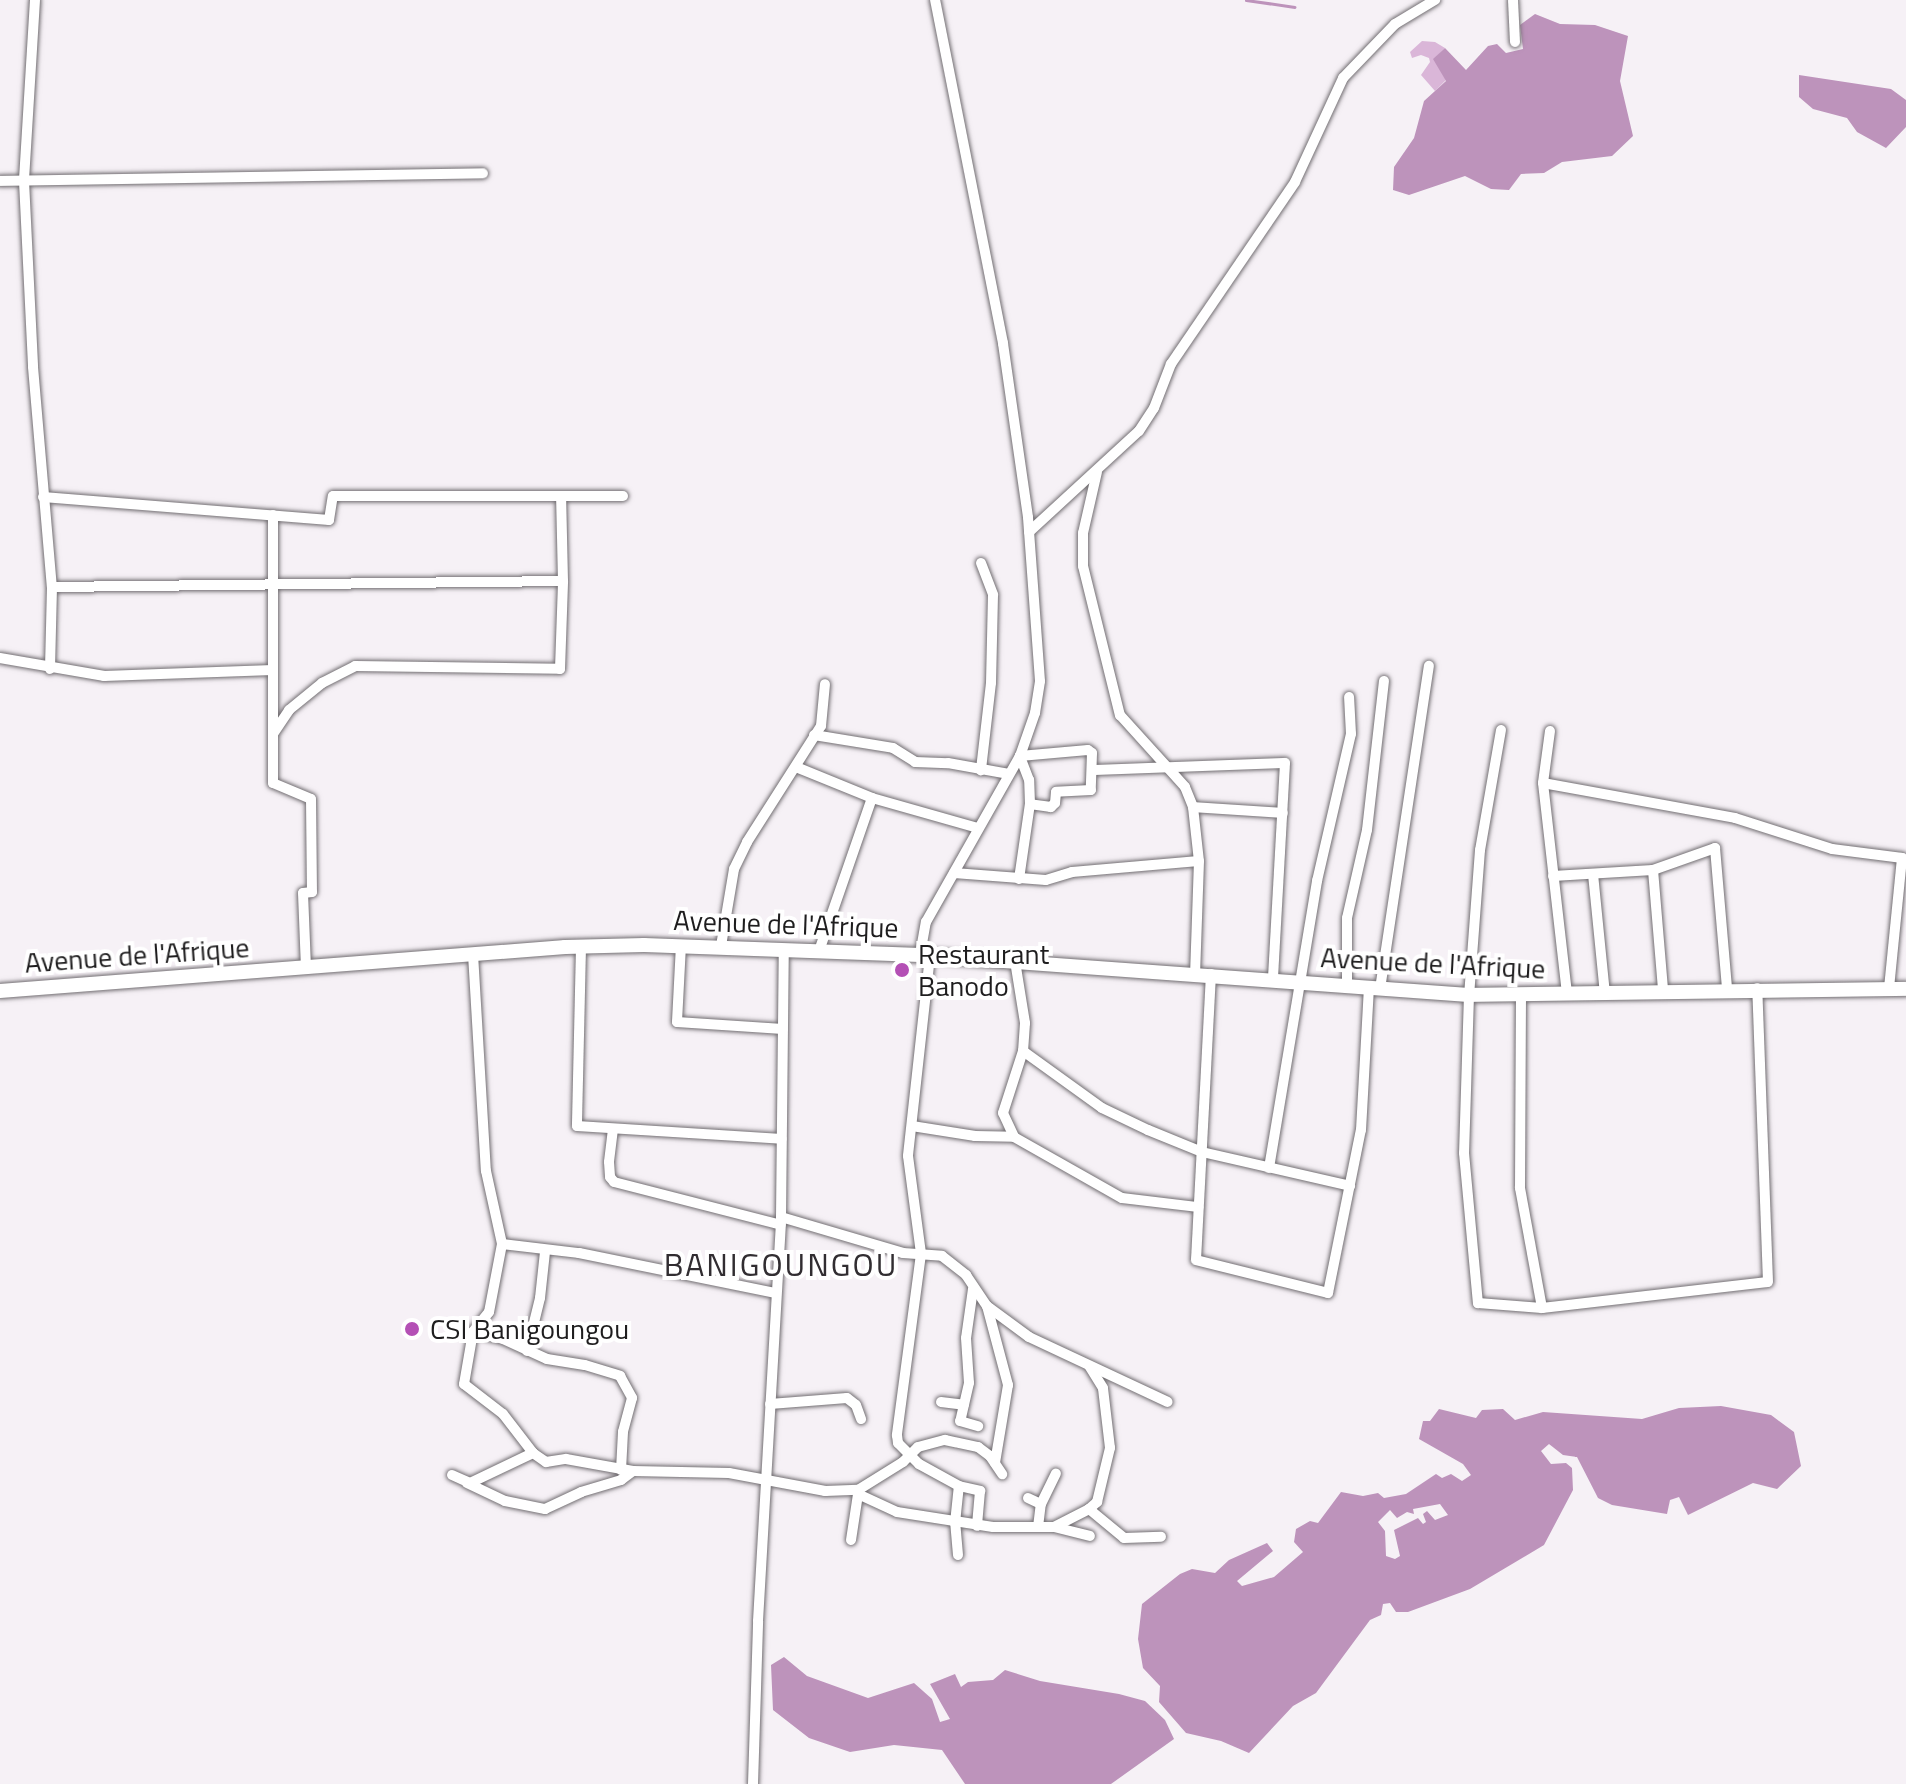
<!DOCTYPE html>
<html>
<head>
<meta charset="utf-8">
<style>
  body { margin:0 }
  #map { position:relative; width:1906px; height:1784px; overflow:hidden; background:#f6f1f6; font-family:"Titillium Web",sans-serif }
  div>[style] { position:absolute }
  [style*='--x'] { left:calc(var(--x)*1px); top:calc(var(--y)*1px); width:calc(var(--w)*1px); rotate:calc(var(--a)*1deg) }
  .green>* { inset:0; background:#dab6d8 }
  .water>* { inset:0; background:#bd93bb }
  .stream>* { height:3px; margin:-1.5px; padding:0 1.5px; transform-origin:1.5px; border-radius:1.5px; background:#bd93bb }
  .roads { filter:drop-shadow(0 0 2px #726e72) drop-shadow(0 0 2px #726e72) }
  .minor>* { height:10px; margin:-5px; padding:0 5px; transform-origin:5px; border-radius:5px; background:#fff }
  .secondary>* { height:14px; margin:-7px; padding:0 7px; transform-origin:7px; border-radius:7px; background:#fff }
  .dots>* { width:22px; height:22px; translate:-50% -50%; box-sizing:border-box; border:4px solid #fff; border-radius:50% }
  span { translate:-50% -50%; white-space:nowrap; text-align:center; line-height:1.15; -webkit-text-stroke:8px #fff; paint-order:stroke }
  .street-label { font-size:28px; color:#1e1d1e }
  .poi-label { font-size:28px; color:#1e1d1e }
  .left { translate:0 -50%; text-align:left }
  .quarter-label { font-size:32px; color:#312d31; letter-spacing:2px }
</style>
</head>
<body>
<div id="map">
  <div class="green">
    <div style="clip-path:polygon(1422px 41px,1435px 42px,1445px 48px,1434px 59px,1446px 80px,1435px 91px,1421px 75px,1430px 62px,1429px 58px,1421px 55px,1412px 58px,1410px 52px)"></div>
  </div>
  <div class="water">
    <div style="clip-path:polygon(1535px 14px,1560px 24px,1595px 25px,1628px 36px,1620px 81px,1633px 136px,1612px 156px,1562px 162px,1544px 173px,1521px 174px,1509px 190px,1491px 189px,1465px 176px,1409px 195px,1393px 190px,1394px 167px,1414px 138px,1424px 101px,1446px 81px,1433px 59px,1445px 48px,1466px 70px,1488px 46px,1497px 44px,1506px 53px,1523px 49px,1520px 25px)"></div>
    <div style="clip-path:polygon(1799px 75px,1891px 89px,1906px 100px,1906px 127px,1886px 148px,1857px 132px,1847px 118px,1813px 109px,1799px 97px)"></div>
    <div style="clip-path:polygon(evenodd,1721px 1406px,1771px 1415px,1794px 1432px,1801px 1466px,1777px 1489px,1753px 1483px,1688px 1515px,1679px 1497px,1670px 1500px,1667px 1514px,1612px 1505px,1598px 1498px,1577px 1457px,1563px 1455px,1549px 1444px,1541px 1451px,1551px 1464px,1566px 1463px,1572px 1468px,1573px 1490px,1544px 1545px,1470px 1589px,1408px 1612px,1396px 1612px,1390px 1603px,1383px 1604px,1381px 1615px,1370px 1620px,1316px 1693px,1293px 1706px,1249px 1753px,1221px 1741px,1186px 1733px,1159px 1702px,1160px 1686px,1143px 1668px,1138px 1639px,1142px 1604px,1180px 1574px,1192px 1569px,1215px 1573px,1229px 1560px,1267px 1543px,1273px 1551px,1237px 1581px,1242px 1586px,1274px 1577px,1303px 1552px,1294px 1542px,1296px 1529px,1310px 1521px,1318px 1523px,1341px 1492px,1363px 1496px,1378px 1493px,1384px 1498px,1406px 1494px,1436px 1474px,1442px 1478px,1451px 1474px,1462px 1481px,1471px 1475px,1463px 1464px,1419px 1439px,1423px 1421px,1430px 1421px,1439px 1409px,1476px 1418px,1482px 1410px,1503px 1409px,1515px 1420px,1543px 1412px,1642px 1419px,1679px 1408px,1721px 1406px,1440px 1504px,1448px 1515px,1435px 1520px,1427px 1511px,1423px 1514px,1426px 1522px,1423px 1524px,1418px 1518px,1394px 1530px,1400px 1556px,1395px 1559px,1386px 1556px,1385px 1531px,1378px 1522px,1390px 1510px,1397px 1518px,1407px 1512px,1414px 1514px,1413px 1509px,1440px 1504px)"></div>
    <div style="clip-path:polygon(784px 1657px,807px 1676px,868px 1698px,914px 1683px,932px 1699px,940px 1722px,950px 1719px,930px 1684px,955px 1674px,961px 1687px,968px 1682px,993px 1680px,1005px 1670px,1040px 1681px,1119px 1694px,1145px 1701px,1165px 1720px,1174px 1739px,1111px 1784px,965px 1784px,942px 1750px,894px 1745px,850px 1752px,809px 1738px,773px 1710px,771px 1665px)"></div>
  </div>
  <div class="stream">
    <div style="--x:1246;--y:0;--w:49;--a:8.1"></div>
  </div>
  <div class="roads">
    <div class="minor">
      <div style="--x:35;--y:0;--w:181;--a:93.5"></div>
      <div style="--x:24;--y:181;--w:186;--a:87.2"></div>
      <div style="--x:33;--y:367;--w:221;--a:85.1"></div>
      <div style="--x:52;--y:587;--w:82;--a:91.4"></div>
      <div style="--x:1513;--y:0;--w:42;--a:87.3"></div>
      <div style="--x:0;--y:181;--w:483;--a:-0.9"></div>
      <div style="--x:1097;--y:472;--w:63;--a:102.9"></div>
      <div style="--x:1083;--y:533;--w:33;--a:90"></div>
      <div style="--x:1083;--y:566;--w:154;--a:76.1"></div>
      <div style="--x:1120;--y:715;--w:97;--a:47.9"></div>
      <div style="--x:1185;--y:787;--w:22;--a:68"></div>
      <div style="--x:1193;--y:807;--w:54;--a:83.7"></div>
      <div style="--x:1199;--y:861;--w:112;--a:92"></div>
      <div style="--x:43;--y:497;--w:287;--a:4.6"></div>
      <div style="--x:329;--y:520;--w:24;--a:-81"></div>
      <div style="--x:333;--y:496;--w:290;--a:0"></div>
      <div style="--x:273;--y:515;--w:268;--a:90"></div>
      <div style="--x:273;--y:783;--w:41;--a:22.8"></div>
      <div style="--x:311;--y:799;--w:93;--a:89.4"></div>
      <div style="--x:312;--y:892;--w:9;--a:174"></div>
      <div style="--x:303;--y:893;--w:75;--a:87.7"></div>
      <div style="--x:1029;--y:532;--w:149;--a:-42.6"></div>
      <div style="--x:1139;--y:431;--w:27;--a:-57"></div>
      <div style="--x:1154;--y:408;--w:47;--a:-68.9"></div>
      <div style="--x:1171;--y:364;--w:220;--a:-55.7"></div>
      <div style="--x:1295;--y:182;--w:115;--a:-65.2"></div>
      <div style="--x:1343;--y:78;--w:75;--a:-46.1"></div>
      <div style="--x:1395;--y:24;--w:47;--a:-31"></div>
      <div style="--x:981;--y:563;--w:34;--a:69"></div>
      <div style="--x:993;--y:595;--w:88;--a:91.3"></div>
      <div style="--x:991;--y:683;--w:88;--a:96.6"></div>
      <div style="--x:52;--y:587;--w:511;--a:-0.67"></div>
      <div style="--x:0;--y:658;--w:106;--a:9.8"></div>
      <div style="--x:104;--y:676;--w:169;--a:-2"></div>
      <div style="--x:1501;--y:730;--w:122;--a:99.9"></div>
      <div style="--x:1480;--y:850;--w:145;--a:94.3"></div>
      <div style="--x:1469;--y:995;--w:158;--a:91.8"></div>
      <div style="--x:1464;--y:1153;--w:151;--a:84.7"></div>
      <div style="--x:1478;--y:1303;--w:64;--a:4.5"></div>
      <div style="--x:1542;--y:1308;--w:227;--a:-6.6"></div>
      <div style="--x:1768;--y:1282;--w:294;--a:-92.1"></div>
      <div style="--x:1550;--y:731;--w:52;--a:97.7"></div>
      <div style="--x:1543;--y:783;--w:213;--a:83.5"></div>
      <div style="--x:273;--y:734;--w:29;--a:-56"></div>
      <div style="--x:289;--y:710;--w:43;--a:-39.3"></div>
      <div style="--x:322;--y:683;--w:37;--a:-27"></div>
      <div style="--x:355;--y:666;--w:205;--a:0.8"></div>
      <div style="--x:560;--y:669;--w:88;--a:-88"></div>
      <div style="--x:563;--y:581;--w:85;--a:-91.3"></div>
      <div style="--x:814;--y:735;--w:80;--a:9.3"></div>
      <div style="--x:893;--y:748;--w:26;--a:32"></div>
      <div style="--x:915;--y:762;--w:33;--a:2"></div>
      <div style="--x:948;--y:763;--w:62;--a:10.2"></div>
      <div style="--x:796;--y:767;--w:82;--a:22.2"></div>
      <div style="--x:872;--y:798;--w:110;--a:15.8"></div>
      <div style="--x:1093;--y:770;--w:192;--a:-2.1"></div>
      <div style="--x:1285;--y:763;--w:216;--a:93.2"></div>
      <div style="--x:1543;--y:783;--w:195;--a:10.3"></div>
      <div style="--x:1735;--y:818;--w:102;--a:17.7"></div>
      <div style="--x:1832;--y:849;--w:71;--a:7.3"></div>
      <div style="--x:1902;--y:858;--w:132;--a:95.7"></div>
      <div style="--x:1193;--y:807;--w:90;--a:3.8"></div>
      <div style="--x:1653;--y:870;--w:120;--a:85.2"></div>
      <div style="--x:954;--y:873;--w:92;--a:4.4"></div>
      <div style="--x:1046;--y:880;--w:27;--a:-17"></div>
      <div style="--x:1072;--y:872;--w:127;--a:-5"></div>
      <div style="--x:1593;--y:874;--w:121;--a:84.3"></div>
      <div style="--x:1553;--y:876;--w:100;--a:-3.4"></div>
      <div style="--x:1653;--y:870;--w:66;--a:-19.5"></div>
      <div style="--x:1715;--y:848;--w:142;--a:85.1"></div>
      <div style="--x:1019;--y:879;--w:76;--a:-81.7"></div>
      <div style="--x:1030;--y:804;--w:24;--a:-92"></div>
      <div style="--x:1029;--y:780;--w:26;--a:-111"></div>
      <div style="--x:1020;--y:756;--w:68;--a:-5"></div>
      <div style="--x:1088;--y:750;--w:5;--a:37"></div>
      <div style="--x:1092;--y:753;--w:37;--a:92"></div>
      <div style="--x:1091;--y:790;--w:35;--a:177"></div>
      <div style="--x:1056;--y:792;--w:11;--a:95"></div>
      <div style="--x:1055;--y:803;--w:6;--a:135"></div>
      <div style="--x:1051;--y:807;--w:21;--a:-172"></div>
      <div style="--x:681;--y:945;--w:77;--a:93"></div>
      <div style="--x:677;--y:1022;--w:106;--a:3.8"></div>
      <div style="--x:721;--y:946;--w:78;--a:-80.4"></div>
      <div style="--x:734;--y:869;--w:30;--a:-64"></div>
      <div style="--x:747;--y:842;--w:138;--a:-57.5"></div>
      <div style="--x:821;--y:726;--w:42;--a:-84.6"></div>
      <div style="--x:581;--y:947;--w:179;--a:91.3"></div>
      <div style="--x:577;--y:1126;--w:205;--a:3.6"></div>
      <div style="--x:819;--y:951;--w:162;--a:-70.9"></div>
      <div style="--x:473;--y:954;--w:217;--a:86.6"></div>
      <div style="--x:486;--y:1171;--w:75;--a:77.6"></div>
      <div style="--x:502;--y:1244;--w:69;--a:100.8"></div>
      <div style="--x:489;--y:1312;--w:26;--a:129"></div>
      <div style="--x:473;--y:1332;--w:53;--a:99.8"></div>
      <div style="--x:464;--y:1384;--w:49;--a:37.6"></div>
      <div style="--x:503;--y:1414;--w:49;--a:52.4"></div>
      <div style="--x:533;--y:1453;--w:16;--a:35"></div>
      <div style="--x:546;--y:1462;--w:20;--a:-9"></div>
      <div style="--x:566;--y:1459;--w:68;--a:10.2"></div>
      <div style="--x:633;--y:1471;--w:96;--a:1.2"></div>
      <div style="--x:729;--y:1473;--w:98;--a:10.6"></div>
      <div style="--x:825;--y:1491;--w:33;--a:-2"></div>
      <div style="--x:858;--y:1490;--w:53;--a:-31.9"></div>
      <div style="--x:903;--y:1462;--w:21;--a:-45"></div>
      <div style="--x:918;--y:1447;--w:28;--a:-15"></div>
      <div style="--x:945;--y:1440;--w:34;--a:12"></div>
      <div style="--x:978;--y:1447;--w:15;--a:37"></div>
      <div style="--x:990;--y:1456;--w:22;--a:56"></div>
      <div style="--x:920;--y:955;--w:34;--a:-80"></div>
      <div style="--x:926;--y:922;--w:191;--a:-60.5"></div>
      <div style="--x:1020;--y:756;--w:46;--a:-70.8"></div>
      <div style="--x:1035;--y:713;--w:32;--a:-81"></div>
      <div style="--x:1040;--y:681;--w:164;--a:-94.2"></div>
      <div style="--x:1028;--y:517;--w:176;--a:-98.2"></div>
      <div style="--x:1003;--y:343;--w:350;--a:-101.2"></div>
      <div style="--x:930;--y:956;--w:201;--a:96.3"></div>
      <div style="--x:908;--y:1156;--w:99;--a:82.4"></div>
      <div style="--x:921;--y:1254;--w:183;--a:97.6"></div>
      <div style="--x:897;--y:1435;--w:8;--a:83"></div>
      <div style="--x:898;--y:1443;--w:30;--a:45"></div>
      <div style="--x:919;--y:1464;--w:46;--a:28.8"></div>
      <div style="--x:959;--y:1486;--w:22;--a:13"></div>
      <div style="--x:980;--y:1491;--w:35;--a:95"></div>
      <div style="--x:1015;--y:961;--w:63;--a:80.8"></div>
      <div style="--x:1025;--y:1023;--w:28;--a:94"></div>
      <div style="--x:1023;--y:1051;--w:65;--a:107.9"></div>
      <div style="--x:1003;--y:1113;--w:26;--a:65"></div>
      <div style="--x:1014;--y:1137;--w:124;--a:29.5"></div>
      <div style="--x:1122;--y:1198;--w:77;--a:6.8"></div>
      <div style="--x:1211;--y:974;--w:286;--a:93"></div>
      <div style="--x:1196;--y:1260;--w:136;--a:14"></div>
      <div style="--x:1328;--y:1293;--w:166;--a:-78.6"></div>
      <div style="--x:1361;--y:1130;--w:141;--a:-86.8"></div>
      <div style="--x:1347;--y:987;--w:69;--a:-90"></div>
      <div style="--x:1347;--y:918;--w:90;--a:-77.2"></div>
      <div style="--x:1367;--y:830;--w:150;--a:-83.5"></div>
      <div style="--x:1380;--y:989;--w:327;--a:-81.4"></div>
      <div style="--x:1521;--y:995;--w:193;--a:90.3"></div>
      <div style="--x:1520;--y:1188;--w:122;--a:79.6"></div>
      <div style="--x:1023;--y:1051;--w:97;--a:35.8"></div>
      <div style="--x:1102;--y:1108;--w:51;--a:25.6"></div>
      <div style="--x:1148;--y:1130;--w:58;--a:22.2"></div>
      <div style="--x:1202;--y:1152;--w:152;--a:12.9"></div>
      <div style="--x:912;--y:1126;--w:64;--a:9"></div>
      <div style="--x:975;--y:1136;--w:39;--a:1"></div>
      <div style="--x:613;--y:1129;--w:33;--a:97"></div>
      <div style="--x:609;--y:1162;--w:15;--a:86"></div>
      <div style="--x:610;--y:1177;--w:6;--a:51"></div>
      <div style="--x:614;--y:1182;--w:172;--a:14.4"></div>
      <div style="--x:1269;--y:1168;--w:291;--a:-80.5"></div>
      <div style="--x:1317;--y:881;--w:151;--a:-77"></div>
      <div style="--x:1351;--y:734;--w:37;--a:-93"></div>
      <div style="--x:781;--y:1217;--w:127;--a:16.4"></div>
      <div style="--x:903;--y:1253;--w:39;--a:4"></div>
      <div style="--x:942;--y:1256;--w:31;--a:38"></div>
      <div style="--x:966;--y:1275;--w:37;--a:56"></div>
      <div style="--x:987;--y:1306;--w:52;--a:36.4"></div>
      <div style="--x:1029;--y:1337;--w:153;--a:25.1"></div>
      <div style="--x:502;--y:1244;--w:78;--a:6.7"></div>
      <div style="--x:579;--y:1253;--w:201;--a:11.5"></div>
      <div style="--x:973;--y:1289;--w:49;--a:98.1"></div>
      <div style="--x:966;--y:1338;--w:45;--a:86.2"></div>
      <div style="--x:969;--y:1383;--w:39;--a:103"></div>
      <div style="--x:960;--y:1421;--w:19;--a:16"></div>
      <div style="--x:987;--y:1306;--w:82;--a:75.1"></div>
      <div style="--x:1008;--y:1385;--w:79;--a:99.5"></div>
      <div style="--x:473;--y:1332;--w:31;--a:13"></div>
      <div style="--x:503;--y:1339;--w:48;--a:24.4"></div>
      <div style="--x:547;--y:1359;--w:38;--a:9"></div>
      <div style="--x:585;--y:1365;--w:37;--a:17"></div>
      <div style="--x:620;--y:1376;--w:25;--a:61"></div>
      <div style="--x:632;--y:1398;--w:35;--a:105"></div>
      <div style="--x:623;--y:1432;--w:38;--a:93"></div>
      <div style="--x:527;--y:1351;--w:55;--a:-76.2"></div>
      <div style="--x:540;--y:1298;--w:46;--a:-83.8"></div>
      <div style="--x:941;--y:1402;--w:23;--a:7"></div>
      <div style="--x:770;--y:1404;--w:77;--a:-4.5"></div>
      <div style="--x:847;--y:1398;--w:11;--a:38"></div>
      <div style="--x:856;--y:1405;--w:15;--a:70"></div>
      <div style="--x:452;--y:1475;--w:20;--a:24"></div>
      <div style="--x:470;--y:1483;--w:70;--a:-25.5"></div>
      <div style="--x:467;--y:1483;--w:42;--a:25.3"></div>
      <div style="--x:505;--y:1501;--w:41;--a:11.3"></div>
      <div style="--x:545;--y:1509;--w:40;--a:-25"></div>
      <div style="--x:581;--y:1492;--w:42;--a:-16.7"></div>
      <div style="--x:621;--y:1480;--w:15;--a:-37"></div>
      <div style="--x:858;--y:1490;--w:4;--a:90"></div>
      <div style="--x:858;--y:1494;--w:43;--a:24.8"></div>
      <div style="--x:897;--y:1512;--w:97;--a:8.9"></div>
      <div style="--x:993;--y:1527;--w:61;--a:0"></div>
      <div style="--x:1054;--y:1527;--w:39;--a:-27"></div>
      <div style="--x:1089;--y:1509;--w:11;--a:-41"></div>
      <div style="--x:1097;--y:1502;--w:56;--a:-76.5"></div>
      <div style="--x:1110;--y:1448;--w:60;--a:-96.7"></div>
      <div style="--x:1103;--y:1388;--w:26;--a:-122"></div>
      <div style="--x:1028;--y:1498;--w:14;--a:25"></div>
      <div style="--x:1089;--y:1509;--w:45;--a:39.6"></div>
      <div style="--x:1124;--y:1538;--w:37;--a:-2"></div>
      <div style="--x:1038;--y:1527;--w:23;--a:-83"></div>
      <div style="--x:1041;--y:1504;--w:34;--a:-64"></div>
      <div style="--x:1054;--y:1527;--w:37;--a:14"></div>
      <div style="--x:851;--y:1540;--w:47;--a:-81.3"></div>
      <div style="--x:958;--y:1555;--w:32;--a:-95"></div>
      <div style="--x:955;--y:1523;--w:37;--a:-84"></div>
      <div style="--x:753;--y:1784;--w:163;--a:-88.2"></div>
      <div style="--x:758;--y:1621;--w:405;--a:-86.7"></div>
      <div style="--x:781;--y:1217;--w:268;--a:-89.4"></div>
    </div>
    <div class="secondary">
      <div style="--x:0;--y:991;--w:567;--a:-4.45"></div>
      <div style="--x:565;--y:947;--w:79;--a:-1.5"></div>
      <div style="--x:644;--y:945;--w:276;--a:2.1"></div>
      <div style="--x:920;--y:955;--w:550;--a:4.17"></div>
      <div style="--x:1469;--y:995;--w:437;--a:-0.8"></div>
    </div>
  </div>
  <div class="dots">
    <div style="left:902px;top:970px;background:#b450b5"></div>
    <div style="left:412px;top:1329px;background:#b450b5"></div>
  </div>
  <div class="street-label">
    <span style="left:786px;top:924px;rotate:2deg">Avenue de l'Afrique</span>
    <span style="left:137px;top:955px;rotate:-4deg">Avenue de l'Afrique</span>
    <span style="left:1433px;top:963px;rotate:3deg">Avenue de l'Afrique</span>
  </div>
  <div class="poi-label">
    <span class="left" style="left:918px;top:970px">Restaurant<br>Banodo</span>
    <span class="left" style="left:430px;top:1329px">CSI Banigoungou</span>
  </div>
  <div class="quarter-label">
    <span style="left:781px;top:1264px">BANIGOUNGOU</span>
  </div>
</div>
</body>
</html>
